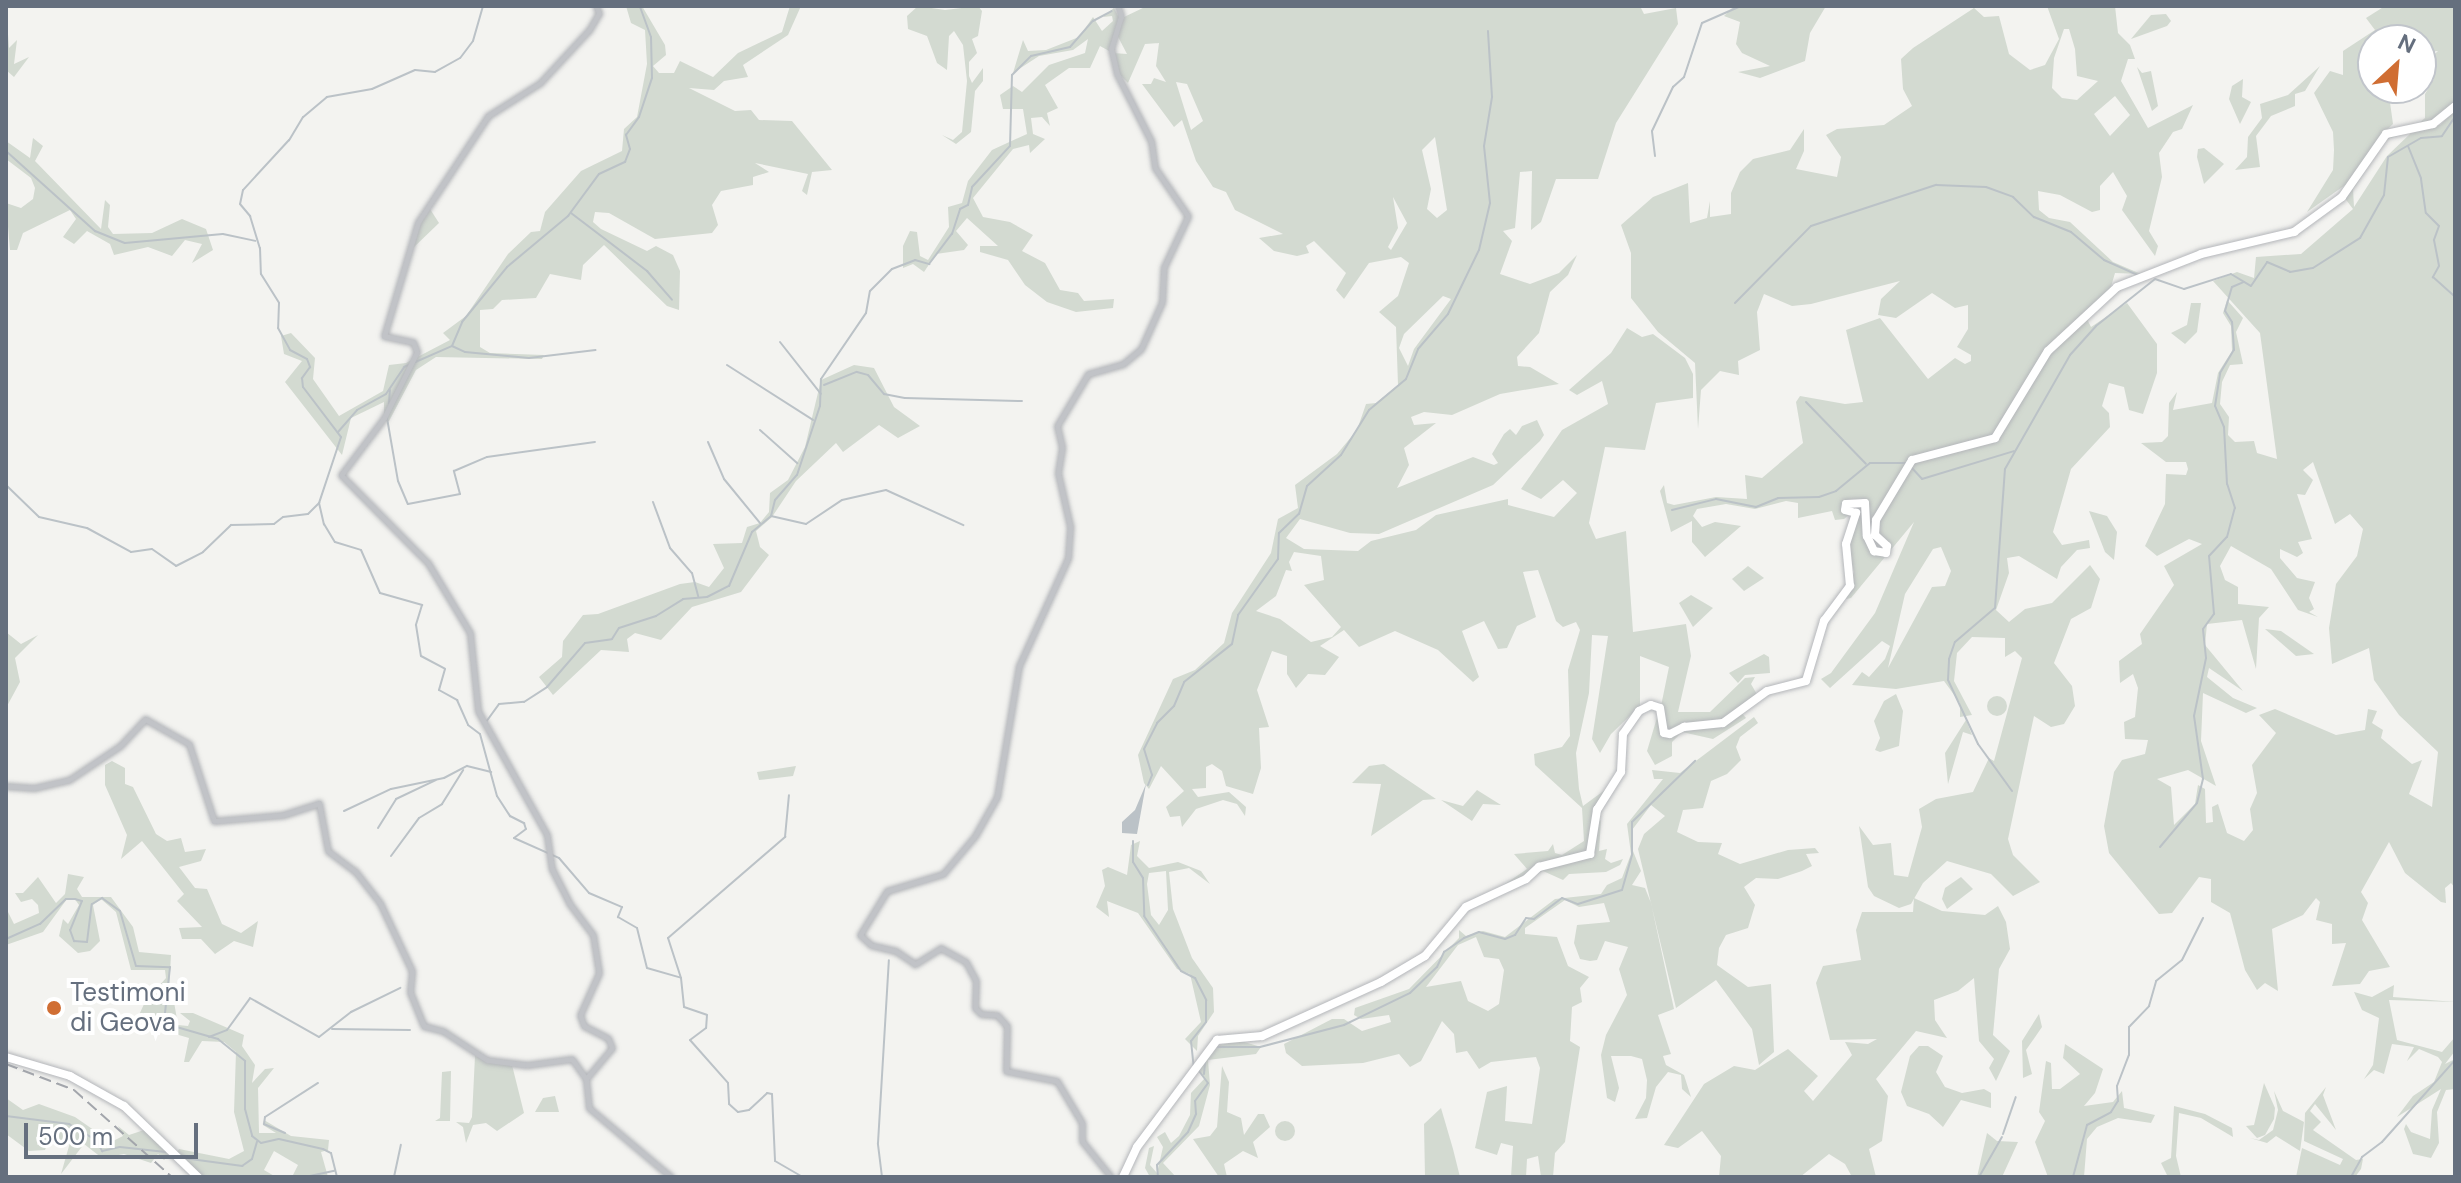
<!DOCTYPE html>
<html>
<head>
<meta charset="utf-8">
<style>
  body { margin:0 }
  #map { position:relative; width:2461px; height:1183px; overflow:hidden; background:#f3f3f0; font-family:"DM Sans",sans-serif }
  div>[style] { position:absolute }
  [style*='--x'] { left:calc(var(--x)*1px); top:calc(var(--y)*1px); width:calc(var(--w)*1px); rotate:calc(var(--a)*1deg) }
  .green>* { inset:0; background:#d3dad1 }
  .round { border-radius:50% }
  .water>* { inset:0; background:#bbc2c7 }
  .stream>* { height:2px; margin:-1px; padding:0 1px; transform-origin:1px; border-radius:1px; background:#bbc2c7 }
  .roads { filter:drop-shadow(0 0 2px #b4b6ba) drop-shadow(0 0 2px #b4b6ba) }
  .minor>* { height:5px; margin:-2.5px; padding:0 2.5px; transform-origin:2.5px; border-radius:2.5px; background:#c1c3c7 }
  .major>* { height:8px; margin:-4px; padding:0 4px; transform-origin:4px; border-radius:4px; background:#fff }
  .rail>* { height:2px; margin-top:-1px; transform-origin:0; background:repeating-linear-gradient(90deg,#a2a5ab 0 12px,transparent 0 18px) }
  .dots>* { width:22px; height:22px; translate:-50% -50%; box-sizing:border-box; border:4px solid #fff; border-radius:50% }
  span { translate:-50% -50%; white-space:nowrap; text-align:center; line-height:1.15; -webkit-text-stroke:8px #fff; paint-order:stroke }
  .poi-label { font-size:26px; color:#656f7e }
  .left { translate:0 -50%; text-align:left }
  .frame { position:absolute; inset:0; border:8px solid #656f7e; pointer-events:none }
  .north { position:absolute; left:2357px; top:24px; width:80px; height:80px; box-sizing:border-box; background:#fff; border:2px solid #c1c5cb; border-radius:50%; rotate:26deg; font-size:22px; font-weight:700; line-height:32px; text-align:center; color:#656f7e }
  .north::after { content:''; display:block; margin:auto; width:28px; height:36px; background:#d06e33; clip-path:polygon(50% 0,100% 100%,50% 72%,0 100%) }
  .scale { position:absolute; left:24px; top:1123px; width:174px; height:36px; box-sizing:border-box; border:4px solid #656f7e; border-top:0; padding-left:10px; font-size:24px; line-height:28px; white-space:nowrap; color:#656f7e; -webkit-text-stroke:6px #fff; paint-order:stroke }
</style>
</head>
<body>
<div id="map">
  <div class="green">
    <div style="clip-path:polygon(6px 6px,9px 48px,17px 40px,14px 64px,29px 57px,14px 77px,6px 70px)"></div>
    <div style="clip-path:polygon(626px 6px,642px 6px,665px 45px,666px 55px,653px 66px,659px 73px,674px 73px,680px 61px,713px 77px,738px 53px,782px 32px,790px 6px,801px 6px,788px 35px,743px 65px,748px 77px,724px 81px,714px 90px,689px 88px,735px 111px,751px 110px,759px 120px,792px 121px,832px 170px,812px 172px,807px 195px,802px 191px,808px 174px,755px 163px,769px 172px,753px 177px,753px 185px,721px 191px,712px 205px,718px 225px,712px 233px,655px 239px,609px 213px,595px 212px,593px 222px,601px 229px,647px 251px,656px 246px,673px 255px,680px 271px,679px 310px,667px 306px,604px 245px,583px 265px,581px 280px,550px 274px,536px 298px,502px 300px,493px 309px,480px 310px,480px 347px,490px 353px,544px 355px,542px 359px,436px 357px,416px 370px,389px 421px,384px 421px,384px 402px,351px 418px,342px 455px,285px 382px,302px 361px,284px 354px,281px 336px,291px 333px,315px 358px,313px 379px,339px 416px,383px 391px,389px 365px,406px 363px,450px 340px,443px 333px,466px 316px,508px 254px,531px 232px,540px 231px,545px 212px,581px 171px,622px 151px,624px 129px,637px 117px,647px 64px,645px 30px,631px 23px)"></div>
    <div style="clip-path:polygon(918px 6px,945px 10px,978px 6px,982px 11px,978px 36px,972px 39px,977px 53px,969px 62px,969px 76px,972px 83px,983px 68px,983px 81px,975px 91px,971px 132px,956px 144px,942px 135px,953px 140px,962px 132px,967px 81px,963px 45px,954px 31px,949px 36px,947px 70px,937px 63px,927px 36px,908px 29px,907px 16px)"></div>
    <div style="clip-path:polygon(evenodd,1147px 6px,1640px 6px,1644px 14px,1676px 8px,1678px 24px,1616px 123px,1598px 179px,1556px 179px,1541px 222px,1531px 230px,1532px 171px,1520px 172px,1515px 228px,1503px 231px,1512px 241px,1500px 274px,1530px 284px,1559px 273px,1577px 255px,1568px 275px,1550px 292px,1539px 333px,1517px 357px,1518px 366px,1530px 367px,1559px 384px,1500px 394px,1452px 415px,1424px 412px,1411px 417px,1414px 425px,1436px 423px,1404px 448px,1409px 465px,1397px 488px,1473px 457px,1494px 465px,1498px 463px,1492px 454px,1504px 434px,1510px 429px,1516px 435px,1522px 426px,1537px 420px,1544px 435px,1540px 441px,1493px 485px,1379px 534px,1350px 533px,1300px 519px,1286px 538px,1304px 549px,1358px 551px,1371px 541px,1416px 530px,1436px 515px,1508px 499px,1508px 505px,1554px 517px,1577px 493px,1563px 480px,1541px 499px,1521px 489px,1562px 430px,1608px 404px,1602px 381px,1577px 395px,1569px 390px,1611px 353px,1627px 328px,1642px 337px,1653px 334px,1685px 358px,1693px 374px,1693px 398px,1656px 403px,1645px 450px,1605px 447px,1589px 523px,1596px 539px,1626px 531px,1633px 632px,1686px 624px,1691px 656px,1678px 712px,1710px 712px,1745px 678px,1755px 677px,1751px 684px,1758px 696px,1719px 721px,1667px 731px,1661px 706px,1669px 667px,1640px 656px,1640px 706px,1611px 734px,1600px 753px,1592px 739px,1608px 636px,1592px 635px,1589px 693px,1576px 753px,1579px 789px,1583px 806px,1609px 787px,1593px 824px,1601px 820px,1599px 851px,1607px 849px,1605px 859px,1611px 863px,1623px 859px,1620px 865px,1606px 872px,1569px 874px,1563px 880px,1543px 871px,1502px 894px,1502px 886px,1527px 869px,1514px 854px,1548px 851px,1553px 844px,1555px 853px,1562px 855px,1584px 841px,1582px 808px,1535px 765px,1534px 754px,1562px 747px,1570px 736px,1568px 670px,1580px 630px,1576px 622px,1563px 627px,1556px 621px,1538px 570px,1523px 572px,1536px 617px,1517px 626px,1507px 648px,1498px 649px,1484px 621px,1462px 631px,1479px 677px,1473px 682px,1438px 650px,1395px 631px,1359px 647px,1344px 630px,1320px 646px,1339px 657px,1325px 675px,1308px 674px,1296px 688px,1287px 674px,1287px 656px,1272px 651px,1257px 690px,1269px 727px,1259px 728px,1261px 768px,1253px 794px,1226px 786px,1222px 771px,1212px 764px,1206px 767px,1206px 788px,1192px 789px,1198px 797px,1229px 792px,1246px 807px,1245px 816px,1237px 804px,1223px 800px,1196px 809px,1182px 827px,1180px 816px,1170px 817px,1166px 807px,1184px 791px,1161px 766px,1149px 789px,1144px 783px,1138px 755px,1173px 679px,1195px 670px,1224px 643px,1232px 613px,1271px 553px,1278px 519px,1298px 508px,1295px 485px,1337px 454px,1357px 430px,1366px 404px,1376px 403px,1398px 385px,1396px 327px,1379px 312px,1398px 296px,1409px 263px,1401px 257px,1369px 263px,1344px 299px,1336px 290px,1346px 273px,1314px 241px,1306px 246px,1309px 253px,1297px 256px,1274px 251px,1259px 238px,1283px 234px,1235px 210px,1226px 192px,1213px 187px,1196px 161px,1182px 120px,1174px 127px,1142px 84px,1151px 84px,1154px 78px,1166px 82px,1156px 66px,1159px 43px,1145px 44px,1128px 83px,1120px 75px,1113px 53px,1127px 54px,1116px 33px,1122px 18px,1147px 6px,1176px 82px,1187px 84px,1203px 121px,1191px 130px,1176px 82px,1147px 6px,1435px 137px,1447px 210px,1437px 218px,1427px 209px,1431px 189px,1422px 150px,1435px 137px,1147px 6px,1393px 197px,1407px 223px,1391px 250px,1388px 247px,1398px 228px,1393px 197px,1147px 6px,1443px 296px,1451px 299px,1414px 349px,1408px 366px,1399px 348px,1404px 334px,1443px 296px,1147px 6px,1294px 552px,1321px 556px,1324px 580px,1304px 585px,1341px 627px,1332px 637px,1311px 642px,1280px 619px,1256px 611px,1276px 596px,1286px 570px,1292px 571px,1289px 562px,1294px 552px)"></div>
    <div style="clip-path:polygon(1734px 6px,1826px 6px,1810px 33px,1805px 61px,1760px 78px,1738px 72px,1770px 66px,1742px 53px,1736px 44px,1740px 22px,1724px 16px)"></div>
    <div style="clip-path:polygon(evenodd,2047px 6px,2115px 6px,2118px 33px,2130px 45px,2135px 59px,2128px 59px,2121px 81px,2148px 128px,2193px 105px,2182px 129px,2173px 132px,2159px 153px,2162px 177px,2149px 231px,2158px 246px,2155px 256px,2122px 210px,2127px 196px,2113px 172px,2100px 186px,2100px 210px,2092px 212px,2060px 195px,2038px 191px,2039px 210px,2049px 218px,2070px 222px,2113px 262px,2141px 274px,2115px 273px,2110px 290px,2072px 327px,2085px 315px,2091px 327px,2127px 303px,2157px 344px,2157px 373px,2143px 414px,2129px 410px,2124px 387px,2109px 383px,2102px 406px,2109px 413px,2110px 427px,2071px 469px,2053px 532px,2062px 545px,2089px 540px,2090px 548px,2077px 550px,2061px 567px,2057px 579px,2019px 556px,2007px 558px,2009px 573px,1996px 610px,2009px 622px,2025px 609px,2052px 603px,2090px 565px,2100px 579px,2091px 608px,2071px 619px,2054px 663px,2072px 686px,2075px 706px,2064px 724px,2051px 727px,2034px 716px,2008px 839px,2013px 855px,2040px 882px,2013px 896px,1991px 874px,1947px 861px,1923px 883px,1911px 904px,1899px 908px,1874px 896px,1868px 887px,1859px 826px,1873px 845px,1891px 843px,1894px 875px,1908px 877px,1922px 827px,1919px 809px,1936px 799px,1973px 792px,1989px 758px,1994px 761px,2022px 658px,2015px 651px,2005px 657px,2005px 638px,1972px 637px,1957px 653px,1954px 681px,1972px 715px,1960px 717px,1960px 703px,1944px 681px,1896px 689px,1852px 685px,1862px 672px,1869px 677px,1885px 659px,1890px 646px,1882px 641px,1830px 688px,1821px 679px,1831px 673px,1875px 613px,1914px 522px,1851px 598px,1846px 599px,1854px 572px,1848px 548px,1857px 520px,1850px 514px,1844px 519px,1835px 520px,1832px 511px,1798px 518px,1798px 503px,1786px 501px,1755px 509px,1726px 504px,1697px 509px,1693px 516px,1702px 527px,1715px 522px,1741px 526px,1705px 557px,1692px 542px,1692px 521px,1671px 532px,1660px 491px,1664px 485px,1667px 503px,1674px 505px,1716px 497px,1747px 499px,1745px 475px,1762px 478px,1803px 443px,1796px 402px,1800px 396px,1845px 404px,1863px 402px,1846px 330px,1880px 318px,1928px 379px,1955px 358px,1965px 364px,1971px 361px,1971px 355px,1957px 347px,1968px 329px,1968px 305px,1955px 308px,1932px 293px,1896px 318px,1878px 315px,1881px 299px,1900px 281px,1811px 304px,1792px 306px,1764px 294px,1757px 312px,1760px 350px,1738px 361px,1739px 375px,1720px 371px,1701px 390px,1698px 429px,1695px 363px,1658px 332px,1631px 298px,1631px 253px,1621px 225px,1653px 197px,1688px 183px,1690px 223px,1707px 218px,1710px 201px,1710px 217px,1731px 214px,1731px 193px,1740px 172px,1753px 159px,1790px 150px,1804px 129px,1804px 151px,1796px 169px,1837px 177px,1841px 157px,1826px 135px,1837px 129px,1884px 125px,1912px 106px,1903px 89px,1901px 59px,1913px 48px,1974px 8px,1984px 17px,1999px 16px,2009px 54px,2030px 70px,2045px 65px,2059px 39px,2047px 6px,2064px 29px,2069px 29px,2075px 49px,2077px 76px,2098px 81px,2077px 100px,2062px 98px,2052px 88px,2054px 58px,2064px 29px,2047px 6px,2115px 96px,2130px 115px,2110px 136px,2094px 114px,2115px 96px,2047px 6px,1941px 547px,1951px 571px,1945px 586px,1932px 587px,1888px 668px,1905px 594px,1933px 549px,1941px 547px)"></div>
    <div style="clip-path:polygon(2385px 6px,2455px 6px,2455px 104px,2432px 123px,2417px 125px,2425px 118px,2425px 94px,2434px 79px,2427px 61px,2438px 51px,2421px 53px,2421px 40px,2373px 40px,2373px 88px,2388px 88px,2393px 124px,2378px 138px,2348px 183px,2307px 212px,2333px 170px,2334px 150px,2333px 132px,2314px 93px,2330px 71px,2343px 75px,2343px 51px,2375px 30px,2366px 18px)"></div>
    <div style="clip-path:polygon(1114px 8px,1119px 18px,1111px 52px,1100px 46px,1090px 68px,1069px 68px,1045px 85px,1058px 108px,1047px 113px,1050px 126px,1042px 117px,1031px 118px,1033px 134px,1045px 139px,1030px 153px,1029px 145px,1013px 149px,973px 198px,983px 217px,1010px 222px,1033px 235px,1022px 251px,1045px 263px,1060px 290px,1078px 293px,1084px 301px,1114px 299px,1113px 308px,1076px 312px,1047px 302px,1025px 285px,1008px 260px,980px 252px,980px 246px,998px 246px,967px 218px,956px 231px,968px 245px,964px 250px,936px 254px,924px 272px,913px 264px,903px 268px,903px 246px,910px 231px,917px 232px,920px 256px,928px 260px,949px 227px,948px 207px,962px 203px,968px 181px,992px 150px,1027px 134px,1023px 109px,1003px 109px,1000px 95px,1013px 86px,1022px 92px,1049px 65px,1085px 53px,1088px 39px,1073px 50px,1039px 56px,1013px 73px,1023px 40px,1028px 51px,1046px 50px,1079px 37px,1093px 17px,1102px 31px,1113px 21px,1112px 16px,1103px 17px)"></div>
    <div style="clip-path:polygon(2166px 14px,2171px 21px,2167px 26px,2131px 39px,2151px 15px)"></div>
    <div style="clip-path:polygon(2320px 66px,2305px 91px,2295px 94px,2295px 106px,2271px 116px,2256px 136px,2260px 167px,2235px 170px,2247px 157px,2248px 137px,2262px 118px,2260px 104px,2288px 95px)"></div>
    <div style="clip-path:polygon(2137px 67px,2142px 73px,2151px 71px,2158px 106px,2152px 111px)"></div>
    <div style="clip-path:polygon(2243px 79px,2242px 97px,2251px 102px,2240px 124px,2229px 99px,2232px 86px)"></div>
    <div style="clip-path:polygon(evenodd,2455px 110px,2455px 888px,2451px 883px,2445px 888px,2446px 903px,2441px 902px,2405px 873px,2389px 842px,2361px 892px,2368px 903px,2362px 920px,2390px 967px,2369px 971px,2360px 984px,2332px 986px,2346px 943px,2332px 944px,2332px 924px,2316px 920px,2320px 902px,2316px 898px,2303px 915px,2272px 929px,2278px 991px,2265px 983px,2257px 990px,2245px 970px,2230px 913px,2211px 902px,2211px 879px,2199px 877px,2172px 913px,2159px 914px,2109px 853px,2104px 826px,2114px 772px,2122px 760px,2145px 754px,2148px 740px,2125px 739px,2124px 722px,2135px 717px,2138px 688px,2133px 674px,2120px 683px,2119px 661px,2142px 644px,2140px 634px,2174px 585px,2164px 566px,2202px 544px,2189px 539px,2157px 556px,2145px 546px,2165px 504px,2166px 474px,2186px 475px,2188px 469px,2186px 462px,2166px 462px,2141px 443px,2162px 442px,2168px 436px,2169px 403px,2177px 392px,2173px 410px,2212px 403px,2218px 373px,2232px 351px,2231px 326px,2223px 313px,2227px 300px,2243px 318px,2236px 332px,2243px 364px,2230px 365px,2222px 382px,2220px 404px,2229px 417px,2228px 435px,2235px 442px,2254px 441px,2257px 453px,2277px 459px,2260px 333px,2213px 281px,2237px 272px,2254px 278px,2256px 257px,2301px 254px,2353px 209px,2344px 197px,2381px 143px,2391px 133px,2440px 125px,2455px 110px,2412px 132px,2387px 156px,2354px 207px,2353px 189px,2387px 139px,2412px 132px,2455px 110px,2313px 462px,2335px 524px,2350px 514px,2363px 529px,2357px 556px,2336px 584px,2329px 628px,2332px 664px,2369px 648px,2374px 680px,2399px 715px,2438px 752px,2432px 807px,2409px 794px,2422px 760px,2412px 764px,2381px 738px,2383px 730px,2372px 723px,2377px 711px,2368px 709px,2365px 730px,2336px 735px,2275px 709px,2259px 715px,2276px 733px,2252px 765px,2257px 793px,2250px 809px,2253px 830px,2244px 841px,2227px 833px,2218px 804px,2212px 807px,2213px 822px,2206px 823px,2205px 789px,2198px 785px,2195px 804px,2174px 825px,2171px 787px,2157px 779px,2188px 770px,2216px 786px,2201px 741px,2203px 693px,2246px 713px,2257px 708px,2233px 698px,2207px 677px,2209px 668px,2243px 691px,2205px 645px,2207px 624px,2242px 620px,2256px 669px,2259px 618px,2269px 607px,2238px 604px,2238px 587px,2225px 580px,2220px 566px,2231px 546px,2271px 569px,2298px 610px,2318px 617px,2309px 612px,2314px 609px,2309px 598px,2315px 582px,2297px 578px,2280px 558px,2280px 549px,2297px 557px,2303px 553px,2298px 542px,2312px 539px,2297px 494px,2305px 495px,2313px 480px,2303px 470px,2313px 462px)"></div>
    <div style="clip-path:polygon(33px 138px,43px 146px,35px 161px,101px 229px,105px 200px,110px 205px,108px 227px,113px 234px,152px 233px,182px 219px,206px 229px,213px 250px,192px 263px,202px 244px,185px 240px,172px 256px,148px 247px,114px 255px,110px 244px,87px 231px,74px 244px,63px 237px,76px 219px,70px 210px,23px 233px,17px 250px,10px 250px,6px 203px,21px 208px,33px 199px,35px 188px,31px 178px,6px 159px,6px 141px,30px 158px)"></div>
    <div style="clip-path:polygon(2204px 148px,2224px 164px,2204px 184px,2197px 157px,2198px 149px)"></div>
    <div style="clip-path:polygon(430px 209px,439px 223px,412px 249px,419px 221px)"></div>
    <div style="clip-path:polygon(2191px 303px,2201px 303px,2197px 332px,2185px 344px,2171px 333px,2187px 325px)"></div>
    <div style="clip-path:polygon(854px 365px,874px 368px,894px 407px,920px 426px,898px 438px,879px 425px,843px 452px,836px 443px,796px 481px,772px 517px,756px 531px,760px 547px,769px 555px,741px 592px,692px 607px,661px 640px,635px 633px,627px 639px,629px 652px,601px 650px,553px 695px,539px 677px,562px 657px,563px 641px,583px 615px,598px 614px,680px 584px,695px 582px,709px 587px,724px 568px,713px 544px,742px 543px,747px 527px,760px 523px,769px 512px,770px 493px,788px 480px,805px 447px,821px 380px)"></div>
    <div style="clip-path:polygon(2089px 511px,2107px 516px,2117px 532px,2114px 560px,2105px 552px)"></div>
    <div style="clip-path:polygon(1748px 566px,1764px 578px,1744px 591px,1732px 579px)"></div>
    <div style="clip-path:polygon(1691px 595px,1713px 608px,1693px 627px,1679px 603px)"></div>
    <div style="clip-path:polygon(2265px 629px,2281px 631px,2314px 654px,2296px 656px)"></div>
    <div style="clip-path:polygon(6px 632px,21px 644px,38px 635px,15px 658px,20px 682px,6px 708px)"></div>
    <div style="clip-path:polygon(1764px 654px,1769px 657px,1770px 673px,1745px 675px,1738px 683px,1729px 673px)"></div>
    <div style="clip-path:polygon(1896px 694px,1903px 711px,1899px 746px,1880px 752px,1875px 750px,1880px 738px,1874px 721px,1884px 701px)"></div>
    <div class="round" style="left:1987px;top:696px;width:20px;height:20px"></div>
    <div style="clip-path:polygon(1659px 711px,1663px 735px,1705px 728px,1741px 712px,1746px 718px,1713px 739px,1682px 732px,1672px 742px,1672px 756px,1655px 765px,1647px 751px)"></div>
    <div style="clip-path:polygon(evenodd,1754px 717px,1758px 723px,1740px 737px,1736px 747px,1741px 760px,1727px 774px,1711px 781px,1703px 808px,1683px 810px,1677px 832px,1698px 842px,1722px 843px,1718px 854px,1740px 864px,1788px 850px,1815px 848px,1819px 853px,1806px 854px,1812px 866px,1802px 871px,1778px 879px,1756px 878px,1744px 887px,1755px 905px,1748px 928px,1726px 935px,1719px 948px,1717px 965px,1748px 987px,1771px 984px,1774px 1052px,1759px 1065px,1752px 1029px,1716px 980px,1676px 1008px,1638px 849px,1644px 834px,1665px 816px,1651px 805px,1632px 830px,1633px 851px,1641px 871px,1632px 885px,1645px 888px,1651px 903px,1674px 1009px,1658px 1015px,1671px 1054px,1663px 1056px,1666px 1065px,1684px 1075px,1691px 1097px,1682px 1089px,1681px 1075px,1668px 1072px,1656px 1087px,1647px 1118px,1635px 1119px,1646px 1098px,1647px 1080px,1642px 1059px,1631px 1056px,1611px 1056px,1619px 1088px,1615px 1102px,1607px 1098px,1601px 1055px,1606px 1035px,1627px 995px,1619px 969px,1628px 947px,1605px 941px,1597px 960px,1590px 961px,1580px 959px,1574px 943px,1577px 925px,1610px 922px,1604px 903px,1579px 907px,1565px 900px,1525px 928px,1525px 934px,1557px 937px,1568px 966px,1589px 977px,1580px 988px,1582px 1002px,1572px 1007px,1570px 1041px,1580px 1047px,1565px 1142px,1555px 1153px,1553px 1177px,1541px 1177px,1538px 1156px,1527px 1159px,1526px 1177px,1511px 1177px,1513px 1146px,1501px 1143px,1497px 1155px,1475px 1148px,1487px 1092px,1507px 1086px,1505px 1121px,1532px 1124px,1540px 1068px,1536px 1057px,1491px 1062px,1479px 1069px,1467px 1051px,1456px 1053px,1454px 1034px,1442px 1021px,1421px 1061px,1410px 1067px,1399px 1054px,1363px 1063px,1302px 1066px,1286px 1053px,1284px 1044px,1332px 1019px,1344px 1019px,1362px 1031px,1391px 1022px,1389px 1015px,1361px 1019px,1354px 1015px,1355px 1008px,1409px 989px,1459px 938px,1459px 930px,1466px 936px,1483px 931px,1505px 937px,1555px 899px,1601px 894px,1607px 885px,1622px 878px,1631px 854px,1627px 824px,1663px 779px,1654px 779px,1652px 770px,1680px 773px,1754px 717px,1476px 937px,1484px 957px,1499px 959px,1504px 970px,1499px 1004px,1488px 1011px,1468px 1001px,1461px 981px,1426px 987px,1458px 945px,1476px 937px)"></div>
    <div style="clip-path:polygon(1966px 720px,1972px 735px,1963px 732px,1948px 784px,1945px 753px)"></div>
    <div style="clip-path:polygon(112px 761px,125px 768px,125px 784px,133px 787px,156px 834px,167px 841px,181px 838px,185px 852px,206px 849px,201px 861px,179px 867px,195px 888px,207px 889px,222px 924px,241px 933px,258px 921px,253px 947px,234px 941px,215px 954px,201px 939px,182px 939px,179px 928px,202px 927px,177px 901px,184px 894px,142px 841px,121px 859px,127px 835px,105px 785px,105px 765px)"></div>
    <div style="clip-path:polygon(1384px 764px,1436px 799px,1423px 800px,1371px 836px,1381px 784px,1352px 783px,1369px 766px)"></div>
    <div style="clip-path:polygon(796px 766px,793px 776px,759px 780px,757px 772px)"></div>
    <div style="clip-path:polygon(1477px 790px,1501px 805px,1483px 804px,1472px 821px,1441px 800px,1463px 806px)"></div>
    <div style="clip-path:polygon(evenodd,1140px 841px,1137px 856px,1149px 868px,1178px 862px,1201px 871px,1210px 884px,1189px 868px,1169px 872px,1173px 909px,1192px 958px,1213px 988px,1214px 1012px,1198px 1036px,1197px 1051px,1185px 1039px,1201px 1022px,1190px 974px,1177px 969px,1138px 913px,1107px 901px,1109px 917px,1096px 907px,1105px 886px,1102px 870px,1108px 867px,1127px 875px,1131px 845px,1140px 841px,1166px 871px,1168px 910px,1159px 925px,1151px 915px,1147px 884px,1149px 873px,1166px 871px)"></div>
    <div style="clip-path:polygon(68px 874px,84px 877px,77px 889px,82px 897px,111px 897px,133px 927px,139px 952px,171px 955px,169px 991px,186px 982px,174px 1002px,178px 1025px,188px 1026px,190px 1021px,180px 1013px,193px 1013px,244px 1035px,242px 1046px,255px 1065px,252px 1083px,265px 1069px,274px 1068px,258px 1088px,259px 1133px,276px 1133px,263px 1125px,264px 1120px,291px 1136px,329px 1140px,328px 1150px,321px 1152px,328px 1177px,292px 1177px,298px 1165px,274px 1151px,264px 1170px,276px 1177px,202px 1177px,176px 1154px,179px 1149px,229px 1159px,244px 1151px,234px 1112px,236px 1052px,224px 1042px,202px 1041px,189px 1062px,184px 1062px,189px 1038px,172px 1033px,159px 1015px,157px 1031px,145px 1027px,139px 1015px,145px 1002px,138px 992px,129px 991px,129px 984px,158px 987px,166px 978px,165px 970px,131px 970px,116px 912px,101px 899px,93px 905px,100px 941px,90px 951px,78px 953px,59px 936px,63px 919px,68px 924px,79px 905px,74px 898px,67px 899px,43px 932px,6px 945px,6px 908px,14px 924px,39px 913px,38px 905px,32px 899px,21px 902px,15px 893px,23px 893px,38px 877px,56px 903px,65px 894px)"></div>
    <div style="clip-path:polygon(1961px 877px,1973px 889px,1947px 909px,1942px 899px,1945px 888px)"></div>
    <div style="clip-path:polygon(1914px 898px,1942px 911px,1985px 915px,1998px 906px,2006px 922px,2010px 949px,1999px 969px,1993px 1035px,2010px 1051px,1996px 1081px,1989px 1068px,1994px 1059px,1979px 1041px,1974px 978px,1958px 991px,1934px 1000px,1935px 1020px,1947px 1038px,1916px 1031px,1876px 1079px,1888px 1096px,1882px 1141px,1869px 1149px,1876px 1177px,1852px 1177px,1845px 1164px,1829px 1154px,1800px 1177px,1719px 1177px,1721px 1156px,1702px 1131px,1678px 1148px,1664px 1145px,1704px 1084px,1734px 1066px,1755px 1070px,1788px 1049px,1818px 1076px,1804px 1091px,1813px 1101px,1852px 1055px,1845px 1042px,1868px 1044px,1877px 1039px,1830px 1040px,1816px 983px,1823px 966px,1861px 960px,1856px 930px,1862px 912px,1913px 912px)"></div>
    <div style="clip-path:polygon(2394px 985px,2393px 997px,2455px 1002px,2389px 1000px,2397px 1040px,2442px 1052px,2455px 1037px,2455px 1051px,2445px 1064px,2455px 1059px,2455px 1089px,2446px 1090px,2437px 1112px,2439px 1143px,2431px 1158px,2413px 1154px,2404px 1129px,2406px 1124px,2411px 1132px,2430px 1139px,2432px 1110px,2441px 1089px,2397px 1117px,2413px 1096px,2434px 1082px,2442px 1062px,2438px 1057px,2419px 1049px,2407px 1061px,2414px 1047px,2392px 1044px,2384px 1074px,2374px 1070px,2364px 1079px,2373px 1065px,2379px 1018px,2362px 1010px,2354px 992px,2372px 997px)"></div>
    <div style="clip-path:polygon(2039px 1014px,2042px 1027px,2026px 1050px,2032px 1074px,2023px 1078px,2022px 1041px)"></div>
    <div style="clip-path:polygon(1241px 1041px,1261px 1047px,1256px 1054px,1208px 1060px,1210px 1085px,1199px 1126px,1163px 1163px,1176px 1177px,1150px 1177px,1145px 1168px,1149px 1148px,1154px 1146px,1150px 1165px,1157px 1173px,1163px 1147px,1157px 1137px,1165px 1132px,1171px 1143px,1179px 1136px,1190px 1115px,1191px 1093px,1205px 1078px,1198px 1071px,1214px 1046px)"></div>
    <div style="clip-path:polygon(2065px 1044px,2103px 1069px,2095px 1093px,2084px 1106px,2113px 1102px,2122px 1091px,2124px 1108px,2155px 1115px,2151px 1123px,2118px 1118px,2097px 1127px,2087px 1139px,2084px 1177px,2048px 1177px,2035px 1142px,2045px 1121px,2039px 1112px,2046px 1061px,2051px 1063px,2052px 1089px,2060px 1089px,2080px 1074px,2063px 1058px)"></div>
    <div style="clip-path:polygon(1919px 1046px,1928px 1046px,1943px 1056px,1936px 1072px,1945px 1087px,1962px 1093px,1984px 1089px,1991px 1093px,1991px 1108px,1961px 1100px,1943px 1127px,1929px 1114px,1907px 1106px,1901px 1092px,1910px 1056px)"></div>
    <div style="clip-path:polygon(475px 1056px,512px 1065px,524px 1113px,497px 1131px,486px 1123px,473px 1125px,466px 1143px,463px 1127px,456px 1122px,469px 1123px,472px 1117px)"></div>
    <div style="clip-path:polygon(1222px 1066px,1229px 1082px,1227px 1112px,1241px 1118px,1244px 1135px,1258px 1114px,1264px 1114px,1270px 1127px,1253px 1142px,1258px 1158px,1243px 1151px,1224px 1164px,1227px 1177px,1219px 1177px,1193px 1139px,1210px 1136px,1217px 1127px)"></div>
    <div style="clip-path:polygon(451px 1071px,450px 1121px,435px 1121px,440px 1118px,442px 1072px)"></div>
    <div style="clip-path:polygon(2264px 1083px,2275px 1108px,2274px 1119px,2265px 1135px,2257px 1138px,2246px 1126px,2254px 1125px)"></div>
    <div style="clip-path:polygon(2326px 1087px,2323px 1095px,2336px 1130px,2315px 1104px,2310px 1111px,2321px 1122px,2313px 1130px,2356px 1160px,2363px 1159px,2361px 1169px,2355px 1177px,2296px 1177px,2302px 1148px,2340px 1165px,2343px 1159px,2304px 1141px,2305px 1113px)"></div>
    <div style="clip-path:polygon(2274px 1091px,2283px 1111px,2304px 1122px,2300px 1151px,2276px 1136px,2267px 1143px,2250px 1138px,2259px 1140px,2273px 1130px,2278px 1110px)"></div>
    <div style="clip-path:polygon(555px 1096px,559px 1112px,535px 1112px,543px 1098px)"></div>
    <div style="clip-path:polygon(6px 1098px,23px 1110px,39px 1104px,75px 1117px,111px 1142px,123px 1136px,118px 1126px,129px 1135px,147px 1129px,169px 1155px,164px 1160px,158px 1154px,151px 1163px,124px 1154px,102px 1158px,84px 1144px,61px 1174px,73px 1132px,63px 1140px,50px 1138px,45px 1150px,29px 1151px,6px 1134px)"></div>
    <div style="clip-path:polygon(2174px 1106px,2205px 1114px,2232px 1128px,2233px 1137px,2201px 1118px,2179px 1113px,2176px 1156px,2181px 1177px,2168px 1177px,2161px 1163px,2171px 1158px)"></div>
    <div style="clip-path:polygon(1441px 1108px,1453px 1149px,1460px 1177px,1425px 1177px,1424px 1124px)"></div>
    <div class="round" style="left:1275px;top:1121px;width:20px;height:20px"></div>
    <div style="clip-path:polygon(1987px 1133px,1997px 1141px,2018px 1142px,2002px 1177px,1977px 1177px)"></div>
  </div>
  <div class="water">
    <div style="clip-path:polygon(1146px 784px,1137px 834px,1122px 833px,1122px 822px,1135px 810px)"></div>
  </div>
  <div class="stream">
    <div style="--x:483;--y:6;--w:36;--a:106"></div>
    <div style="--x:473;--y:41;--w:21;--a:127"></div>
    <div style="--x:460;--y:58;--w:29;--a:151"></div>
    <div style="--x:435;--y:72;--w:20;--a:-174"></div>
    <div style="--x:415;--y:70;--w:47;--a:156.2"></div>
    <div style="--x:372;--y:89;--w:46;--a:169.9"></div>
    <div style="--x:327;--y:97;--w:31;--a:140"></div>
    <div style="--x:303;--y:117;--w:27;--a:121"></div>
    <div style="--x:289;--y:140;--w:68;--a:132.6"></div>
    <div style="--x:243;--y:190;--w:14;--a:102"></div>
    <div style="--x:240;--y:204;--w:16;--a:50"></div>
    <div style="--x:250;--y:216;--w:34;--a:73"></div>
    <div style="--x:260;--y:248;--w:26;--a:88"></div>
    <div style="--x:261;--y:274;--w:34;--a:58"></div>
    <div style="--x:279;--y:303;--w:25;--a:92"></div>
    <div style="--x:278;--y:328;--w:25;--a:61"></div>
    <div style="--x:290;--y:350;--w:19;--a:28"></div>
    <div style="--x:307;--y:359;--w:9;--a:69"></div>
    <div style="--x:310;--y:367;--w:14;--a:126"></div>
    <div style="--x:302;--y:378;--w:9;--a:84"></div>
    <div style="--x:303;--y:387;--w:63;--a:52.8"></div>
    <div style="--x:341;--y:437;--w:70;--a:108.4"></div>
    <div style="--x:319;--y:503;--w:22;--a:77"></div>
    <div style="--x:324;--y:524;--w:21;--a:59"></div>
    <div style="--x:335;--y:542;--w:27;--a:17"></div>
    <div style="--x:361;--y:550;--w:47;--a:66.2"></div>
    <div style="--x:380;--y:593;--w:44;--a:15.9"></div>
    <div style="--x:422;--y:605;--w:21;--a:107"></div>
    <div style="--x:416;--y:625;--w:31;--a:81"></div>
    <div style="--x:421;--y:656;--w:27;--a:28"></div>
    <div style="--x:445;--y:669;--w:22;--a:106"></div>
    <div style="--x:439;--y:690;--w:21;--a:29"></div>
    <div style="--x:457;--y:700;--w:27;--a:66"></div>
    <div style="--x:468;--y:725;--w:15;--a:37"></div>
    <div style="--x:480;--y:734;--w:64;--a:74.7"></div>
    <div style="--x:497;--y:796;--w:24;--a:57"></div>
    <div style="--x:510;--y:816;--w:16;--a:27"></div>
    <div style="--x:524;--y:823;--w:6;--a:72"></div>
    <div style="--x:526;--y:829;--w:15;--a:143"></div>
    <div style="--x:514;--y:838;--w:49;--a:24"></div>
    <div style="--x:559;--y:858;--w:46;--a:49.4"></div>
    <div style="--x:589;--y:893;--w:36;--a:23"></div>
    <div style="--x:622;--y:907;--w:11;--a:112"></div>
    <div style="--x:618;--y:917;--w:22;--a:30"></div>
    <div style="--x:637;--y:928;--w:41;--a:76"></div>
    <div style="--x:647;--y:968;--w:35;--a:16"></div>
    <div style="--x:681;--y:978;--w:29;--a:84"></div>
    <div style="--x:684;--y:1007;--w:24;--a:19"></div>
    <div style="--x:707;--y:1015;--w:13;--a:94"></div>
    <div style="--x:706;--y:1028;--w:20;--a:143"></div>
    <div style="--x:690;--y:1040;--w:57;--a:48.5"></div>
    <div style="--x:728;--y:1083;--w:21;--a:87"></div>
    <div style="--x:729;--y:1104;--w:12;--a:42"></div>
    <div style="--x:738;--y:1112;--w:11;--a:-10"></div>
    <div style="--x:749;--y:1110;--w:25;--a:-43"></div>
    <div style="--x:767;--y:1093;--w:5;--a:11"></div>
    <div style="--x:772;--y:1094;--w:67;--a:87.4"></div>
    <div style="--x:775;--y:1161;--w:32;--a:30"></div>
    <div style="--x:2408;--y:146;--w:35;--a:68"></div>
    <div style="--x:2421;--y:179;--w:34;--a:82"></div>
    <div style="--x:2426;--y:213;--w:18;--a:45"></div>
    <div style="--x:2439;--y:226;--w:15;--a:110"></div>
    <div style="--x:2434;--y:240;--w:26;--a:79"></div>
    <div style="--x:2439;--y:266;--w:13;--a:119"></div>
    <div style="--x:2433;--y:277;--w:30;--a:42"></div>
    <div style="--x:6;--y:151;--w:120;--a:42"></div>
    <div style="--x:95;--y:231;--w:32;--a:22"></div>
    <div style="--x:125;--y:243;--w:98;--a:-5.2"></div>
    <div style="--x:223;--y:234;--w:33;--a:12"></div>
    <div style="--x:1655;--y:156;--w:25;--a:-97"></div>
    <div style="--x:1652;--y:131;--w:49;--a:-64.5"></div>
    <div style="--x:1673;--y:87;--w:15;--a:-42"></div>
    <div style="--x:1684;--y:77;--w:57;--a:-71.6"></div>
    <div style="--x:1702;--y:23;--w:43;--a:-23.6"></div>
    <div style="--x:571;--y:213;--w:96;--a:37.3"></div>
    <div style="--x:647;--y:271;--w:38;--a:49"></div>
    <div style="--x:1735;--y:303;--w:108;--a:-45.4"></div>
    <div style="--x:1811;--y:226;--w:132;--a:-18.2"></div>
    <div style="--x:1936;--y:185;--w:50;--a:2.3"></div>
    <div style="--x:1986;--y:187;--w:29;--a:20"></div>
    <div style="--x:2013;--y:197;--w:29;--a:44"></div>
    <div style="--x:2034;--y:217;--w:40;--a:22"></div>
    <div style="--x:2071;--y:232;--w:43;--a:40.3"></div>
    <div style="--x:2104;--y:260;--w:37;--a:24"></div>
    <div style="--x:780;--y:342;--w:66;--a:51.7"></div>
    <div style="--x:452;--y:346;--w:14;--a:25"></div>
    <div style="--x:465;--y:352;--w:64;--a:5.4"></div>
    <div style="--x:529;--y:358;--w:67;--a:-6.8"></div>
    <div style="--x:727;--y:365;--w:102;--a:32.6"></div>
    <div style="--x:824;--y:385;--w:35;--a:-22"></div>
    <div style="--x:857;--y:372;--w:11;--a:15"></div>
    <div style="--x:868;--y:375;--w:25;--a:50"></div>
    <div style="--x:884;--y:394;--w:21;--a:11"></div>
    <div style="--x:905;--y:398;--w:117;--a:1.5"></div>
    <div style="--x:1806;--y:402;--w:86;--a:45.9"></div>
    <div style="--x:389;--y:403;--w:13;--a:-86"></div>
    <div style="--x:387;--y:418;--w:64;--a:80.1"></div>
    <div style="--x:398;--y:481;--w:25;--a:67"></div>
    <div style="--x:408;--y:504;--w:53;--a:-10.9"></div>
    <div style="--x:460;--y:494;--w:24;--a:-105"></div>
    <div style="--x:454;--y:471;--w:36;--a:-23"></div>
    <div style="--x:487;--y:457;--w:109;--a:-7.9"></div>
    <div style="--x:760;--y:430;--w:50;--a:41.7"></div>
    <div style="--x:338;--y:432;--w:29;--a:-49"></div>
    <div style="--x:357;--y:410;--w:33;--a:-29"></div>
    <div style="--x:386;--y:394;--w:32;--a:-56"></div>
    <div style="--x:404;--y:367;--w:52;--a:-23.6"></div>
    <div style="--x:452;--y:346;--w:26;--a:-67"></div>
    <div style="--x:462;--y:322;--w:71;--a:-50.7"></div>
    <div style="--x:507;--y:267;--w:80;--a:-39.9"></div>
    <div style="--x:568;--y:216;--w:52;--a:-53.6"></div>
    <div style="--x:599;--y:174;--w:29;--a:-25"></div>
    <div style="--x:625;--y:162;--w:14;--a:-69"></div>
    <div style="--x:630;--y:149;--w:15;--a:-106"></div>
    <div style="--x:626;--y:135;--w:22;--a:-54"></div>
    <div style="--x:639;--y:117;--w:41;--a:-71.6"></div>
    <div style="--x:652;--y:78;--w:41;--a:-91.4"></div>
    <div style="--x:651;--y:37;--w:33;--a:-110"></div>
    <div style="--x:708;--y:442;--w:40;--a:66.6"></div>
    <div style="--x:724;--y:479;--w:57;--a:50.7"></div>
    <div style="--x:1911;--y:467;--w:16;--a:47"></div>
    <div style="--x:1922;--y:479;--w:96;--a:-16.9"></div>
    <div style="--x:6;--y:485;--w:46;--a:44.1"></div>
    <div style="--x:39;--y:517;--w:49;--a:12.9"></div>
    <div style="--x:87;--y:528;--w:50;--a:28.6"></div>
    <div style="--x:131;--y:552;--w:21;--a:-8"></div>
    <div style="--x:152;--y:549;--w:29;--a:35"></div>
    <div style="--x:176;--y:566;--w:30;--a:-27"></div>
    <div style="--x:203;--y:552;--w:39;--a:-44"></div>
    <div style="--x:231;--y:525;--w:43;--a:-1.3"></div>
    <div style="--x:274;--y:524;--w:11;--a:-38"></div>
    <div style="--x:283;--y:517;--w:25;--a:-7"></div>
    <div style="--x:308;--y:514;--w:16;--a:-45"></div>
    <div style="--x:653;--y:502;--w:49;--a:69.7"></div>
    <div style="--x:670;--y:548;--w:33;--a:49"></div>
    <div style="--x:692;--y:573;--w:24;--a:75"></div>
    <div style="--x:1672;--y:510;--w:45;--a:-14"></div>
    <div style="--x:1716;--y:499;--w:41;--a:11.3"></div>
    <div style="--x:1756;--y:507;--w:24;--a:-22"></div>
    <div style="--x:1778;--y:498;--w:41;--a:-1.4"></div>
    <div style="--x:1819;--y:497;--w:18;--a:-19"></div>
    <div style="--x:1836;--y:491;--w:44;--a:-39.5"></div>
    <div style="--x:1870;--y:463;--w:36;--a:0"></div>
    <div style="--x:771;--y:516;--w:36;--a:13"></div>
    <div style="--x:806;--y:524;--w:43;--a:-33.7"></div>
    <div style="--x:842;--y:500;--w:45;--a:-12.8"></div>
    <div style="--x:886;--y:490;--w:85;--a:24.4"></div>
    <div style="--x:486;--y:722;--w:22;--a:-54"></div>
    <div style="--x:499;--y:704;--w:25;--a:-5"></div>
    <div style="--x:524;--y:702;--w:27;--a:-33"></div>
    <div style="--x:547;--y:687;--w:58;--a:-49.2"></div>
    <div style="--x:585;--y:643;--w:27;--a:-8"></div>
    <div style="--x:612;--y:639;--w:13;--a:-58"></div>
    <div style="--x:619;--y:628;--w:39;--a:-18"></div>
    <div style="--x:656;--y:616;--w:32;--a:-32"></div>
    <div style="--x:683;--y:599;--w:24;--a:-5"></div>
    <div style="--x:707;--y:597;--w:25;--a:-27"></div>
    <div style="--x:729;--y:586;--w:59;--a:-66.9"></div>
    <div style="--x:752;--y:532;--w:25;--a:-40"></div>
    <div style="--x:771;--y:516;--w:16;--a:-76"></div>
    <div style="--x:775;--y:500;--w:33;--a:-49"></div>
    <div style="--x:797;--y:475;--w:73;--a:-71.6"></div>
    <div style="--x:820;--y:406;--w:27;--a:-88"></div>
    <div style="--x:821;--y:379;--w:80;--a:-55.7"></div>
    <div style="--x:866;--y:313;--w:22;--a:-80"></div>
    <div style="--x:870;--y:291;--w:31;--a:-45"></div>
    <div style="--x:892;--y:269;--w:25;--a:-21"></div>
    <div style="--x:915;--y:260;--w:15;--a:16"></div>
    <div style="--x:929;--y:264;--w:38;--a:-53"></div>
    <div style="--x:952;--y:234;--w:26;--a:-72"></div>
    <div style="--x:960;--y:209;--w:9;--a:-27"></div>
    <div style="--x:968;--y:205;--w:18;--a:-77"></div>
    <div style="--x:972;--y:187;--w:56;--a:-47.2"></div>
    <div style="--x:1010;--y:146;--w:71;--a:-88.4"></div>
    <div style="--x:1012;--y:75;--w:27;--a:-45"></div>
    <div style="--x:1031;--y:56;--w:40;--a:-13"></div>
    <div style="--x:1070;--y:47;--w:35;--a:-49"></div>
    <div style="--x:1093;--y:21;--w:21;--a:-28"></div>
    <div style="--x:1148;--y:785;--w:11;--a:-68"></div>
    <div style="--x:1152;--y:775;--w:27;--a:-107"></div>
    <div style="--x:1144;--y:749;--w:29;--a:-63"></div>
    <div style="--x:1157;--y:723;--w:24;--a:-45"></div>
    <div style="--x:1174;--y:706;--w:26;--a:-67"></div>
    <div style="--x:1184;--y:682;--w:61;--a:-38.4"></div>
    <div style="--x:1232;--y:644;--w:30;--a:-78"></div>
    <div style="--x:1238;--y:615;--w:69;--a:-54.5"></div>
    <div style="--x:1278;--y:559;--w:26;--a:-88"></div>
    <div style="--x:1279;--y:533;--w:28;--a:-44"></div>
    <div style="--x:1299;--y:514;--w:29;--a:-74"></div>
    <div style="--x:1307;--y:486;--w:46;--a:-42.4"></div>
    <div style="--x:1341;--y:455;--w:53;--a:-58.1"></div>
    <div style="--x:1369;--y:410;--w:48;--a:-40"></div>
    <div style="--x:1406;--y:379;--w:32;--a:-68"></div>
    <div style="--x:1418;--y:349;--w:46;--a:-49.4"></div>
    <div style="--x:1448;--y:314;--w:71;--a:-64.2"></div>
    <div style="--x:1479;--y:250;--w:48;--a:-76.8"></div>
    <div style="--x:1490;--y:203;--w:57;--a:-96"></div>
    <div style="--x:1484;--y:146;--w:50;--a:-80.7"></div>
    <div style="--x:1492;--y:97;--w:66;--a:-93.5"></div>
    <div style="--x:2012;--y:791;--w:58;--a:-125.9"></div>
    <div style="--x:1978;--y:744;--w:71;--a:-115.1"></div>
    <div style="--x:1948;--y:680;--w:21;--a:-87"></div>
    <div style="--x:1949;--y:659;--w:18;--a:-71"></div>
    <div style="--x:1955;--y:642;--w:52;--a:-40.4"></div>
    <div style="--x:1995;--y:608;--w:139;--a:-85.9"></div>
    <div style="--x:2005;--y:469;--w:131;--a:-60.3"></div>
    <div style="--x:2070;--y:355;--w:39;--a:-48"></div>
    <div style="--x:2096;--y:326;--w:75;--a:-38.5"></div>
    <div style="--x:2155;--y:279;--w:31;--a:19"></div>
    <div style="--x:2184;--y:289;--w:49;--a:-17.7"></div>
    <div style="--x:2231;--y:274;--w:23;--a:31"></div>
    <div style="--x:2251;--y:286;--w:29;--a:-56"></div>
    <div style="--x:2267;--y:262;--w:25;--a:23"></div>
    <div style="--x:2290;--y:272;--w:23;--a:-10"></div>
    <div style="--x:2313;--y:268;--w:56;--a:-32.6"></div>
    <div style="--x:2360;--y:238;--w:49;--a:-60.8"></div>
    <div style="--x:2384;--y:195;--w:38;--a:-84"></div>
    <div style="--x:2388;--y:157;--w:38;--a:-30"></div>
    <div style="--x:2421;--y:138;--w:21;--a:-5"></div>
    <div style="--x:2442;--y:136;--w:23;--a:-56"></div>
    <div style="--x:344;--y:811;--w:52;--a:-25.1"></div>
    <div style="--x:391;--y:789;--w:54;--a:-11.7"></div>
    <div style="--x:444;--y:778;--w:26;--a:-28"></div>
    <div style="--x:467;--y:766;--w:25;--a:14"></div>
    <div style="--x:378;--y:828;--w:34;--a:-58"></div>
    <div style="--x:396;--y:799;--w:44;--a:-25.4"></div>
    <div style="--x:1133;--y:841;--w:21;--a:90"></div>
    <div style="--x:1133;--y:862;--w:19;--a:58"></div>
    <div style="--x:1143;--y:878;--w:38;--a:88"></div>
    <div style="--x:1144;--y:916;--w:66;--a:56.1"></div>
    <div style="--x:1181;--y:971;--w:16;--a:27"></div>
    <div style="--x:1195;--y:978;--w:25;--a:63"></div>
    <div style="--x:1206;--y:1000;--w:22;--a:90"></div>
    <div style="--x:1206;--y:1022;--w:24;--a:128"></div>
    <div style="--x:1191;--y:1041;--w:27;--a:84"></div>
    <div style="--x:2160;--y:847;--w:57;--a:-49.9"></div>
    <div style="--x:2197;--y:803;--w:25;--a:-76"></div>
    <div style="--x:2203;--y:779;--w:64;--a:-98.1"></div>
    <div style="--x:2194;--y:716;--w:59;--a:-78.3"></div>
    <div style="--x:2206;--y:658;--w:29;--a:-96"></div>
    <div style="--x:2203;--y:629;--w:19;--a:-54"></div>
    <div style="--x:2214;--y:614;--w:58;--a:-94.9"></div>
    <div style="--x:2209;--y:556;--w:26;--a:-47"></div>
    <div style="--x:2227;--y:537;--w:30;--a:-75"></div>
    <div style="--x:2235;--y:508;--w:25;--a:-108"></div>
    <div style="--x:2227;--y:484;--w:57;--a:-93"></div>
    <div style="--x:2224;--y:427;--w:23;--a:-113"></div>
    <div style="--x:2215;--y:406;--w:33;--a:-81"></div>
    <div style="--x:2220;--y:373;--w:27;--a:-59"></div>
    <div style="--x:2234;--y:350;--w:28;--a:-94"></div>
    <div style="--x:2232;--y:322;--w:13;--a:-122"></div>
    <div style="--x:2225;--y:311;--w:25;--a:-74"></div>
    <div style="--x:2232;--y:287;--w:13;--a:-23"></div>
    <div style="--x:391;--y:856;--w:47;--a:-53.6"></div>
    <div style="--x:419;--y:818;--w:27;--a:-31"></div>
    <div style="--x:442;--y:804;--w:40;--a:-58"></div>
    <div style="--x:6;--y:939;--w:37;--a:-24"></div>
    <div style="--x:40;--y:924;--w:36;--a:-44"></div>
    <div style="--x:66;--y:899;--w:9;--a:0"></div>
    <div style="--x:75;--y:899;--w:7;--a:16"></div>
    <div style="--x:82;--y:901;--w:31;--a:112"></div>
    <div style="--x:70;--y:930;--w:12;--a:70"></div>
    <div style="--x:74;--y:941;--w:13;--a:4"></div>
    <div style="--x:87;--y:942;--w:38;--a:-83"></div>
    <div style="--x:92;--y:904;--w:12;--a:-31"></div>
    <div style="--x:102;--y:898;--w:22;--a:36"></div>
    <div style="--x:120;--y:911;--w:57;--a:73.8"></div>
    <div style="--x:136;--y:966;--w:34;--a:2"></div>
    <div style="--x:170;--y:967;--w:46;--a:96.2"></div>
    <div style="--x:165;--y:1013;--w:15;--a:58"></div>
    <div style="--x:173;--y:1026;--w:47;--a:16.1"></div>
    <div style="--x:218;--y:1039;--w:35;--a:39"></div>
    <div style="--x:245;--y:1061;--w:48;--a:90"></div>
    <div style="--x:245;--y:1109;--w:28;--a:75"></div>
    <div style="--x:252;--y:1136;--w:11;--a:38"></div>
    <div style="--x:261;--y:1143;--w:18;--a:-13"></div>
    <div style="--x:279;--y:1139;--w:45;--a:12.8"></div>
    <div style="--x:323;--y:1149;--w:9;--a:27"></div>
    <div style="--x:331;--y:1153;--w:25;--a:76"></div>
    <div style="--x:681;--y:978;--w:42;--a:-108"></div>
    <div style="--x:668;--y:938;--w:155;--a:-40.8"></div>
    <div style="--x:785;--y:837;--w:42;--a:-84.6"></div>
    <div style="--x:332;--y:1029;--w:78;--a:0.7"></div>
    <div style="--x:209;--y:1037;--w:19;--a:-21"></div>
    <div style="--x:227;--y:1030;--w:39;--a:-54"></div>
    <div style="--x:250;--y:998;--w:79;--a:29.5"></div>
    <div style="--x:319;--y:1037;--w:41;--a:-38"></div>
    <div style="--x:351;--y:1012;--w:55;--a:-26.1"></div>
    <div style="--x:1215;--y:1047;--w:45;--a:0"></div>
    <div style="--x:1260;--y:1047;--w:87;--a:-14.7"></div>
    <div style="--x:1344;--y:1025;--w:73;--a:-25.9"></div>
    <div style="--x:1410;--y:993;--w:37;--a:-44"></div>
    <div style="--x:1437;--y:967;--w:17;--a:-65"></div>
    <div style="--x:1444;--y:952;--w:24;--a:-35"></div>
    <div style="--x:1464;--y:938;--w:16;--a:-22"></div>
    <div style="--x:1479;--y:932;--w:27;--a:15"></div>
    <div style="--x:1505;--y:939;--w:11;--a:-22"></div>
    <div style="--x:1515;--y:935;--w:20;--a:-57"></div>
    <div style="--x:1526;--y:918;--w:8;--a:7"></div>
    <div style="--x:1534;--y:919;--w:35;--a:-37"></div>
    <div style="--x:1562;--y:898;--w:17;--a:21"></div>
    <div style="--x:1578;--y:904;--w:46;--a:-17.7"></div>
    <div style="--x:1622;--y:890;--w:37;--a:-74"></div>
    <div style="--x:1632;--y:854;--w:32;--a:-90"></div>
    <div style="--x:1632;--y:822;--w:88;--a:-44.1"></div>
    <div style="--x:1204;--y:1074;--w:12;--a:-85"></div>
    <div style="--x:6;--y:1116;--w:64;--a:7.2"></div>
    <div style="--x:69;--y:1124;--w:31;--a:31"></div>
    <div style="--x:96;--y:1140;--w:13;--a:61"></div>
    <div style="--x:102;--y:1151;--w:18;--a:-13"></div>
    <div style="--x:120;--y:1147;--w:46;--a:6.2"></div>
    <div style="--x:285;--y:1133;--w:23;--a:-157"></div>
    <div style="--x:264;--y:1124;--w:7;--a:-82"></div>
    <div style="--x:265;--y:1117;--w:63;--a:-32.7"></div>
    <div style="--x:2003;--y:1134;--w:39;--a:-71"></div>
    <div style="--x:183;--y:1158;--w:60;--a:7.7"></div>
    <div style="--x:242;--y:1166;--w:12;--a:-35"></div>
    <div style="--x:252;--y:1159;--w:18;--a:-74"></div>
    <div style="--x:305;--y:1177;--w:30;--a:-12"></div>
    <div style="--x:394;--y:1177;--w:33;--a:-78"></div>
    <div style="--x:882;--y:1177;--w:34;--a:-97"></div>
    <div style="--x:878;--y:1143;--w:183;--a:-86.6"></div>
    <div style="--x:1158;--y:1177;--w:12;--a:-95"></div>
    <div style="--x:1157;--y:1165;--w:45;--a:-46.8"></div>
    <div style="--x:1188;--y:1132;--w:20;--a:-66"></div>
    <div style="--x:1196;--y:1114;--w:13;--a:-94"></div>
    <div style="--x:1195;--y:1101;--w:22;--a:-54"></div>
    <div style="--x:1208;--y:1083;--w:15;--a:-127"></div>
    <div style="--x:1979;--y:1177;--w:46;--a:-60.1"></div>
    <div style="--x:2073;--y:1177;--w:54;--a:-74.9"></div>
    <div style="--x:2087;--y:1125;--w:27;--a:-28"></div>
    <div style="--x:2111;--y:1112;--w:13;--a:-58"></div>
    <div style="--x:2118;--y:1101;--w:15;--a:-94"></div>
    <div style="--x:2117;--y:1086;--w:33;--a:-69"></div>
    <div style="--x:2129;--y:1055;--w:28;--a:-90"></div>
    <div style="--x:2129;--y:1027;--w:29;--a:-46"></div>
    <div style="--x:2149;--y:1006;--w:26;--a:-74"></div>
    <div style="--x:2156;--y:981;--w:33;--a:-39"></div>
    <div style="--x:2182;--y:960;--w:47;--a:-63.4"></div>
    <div style="--x:2351;--y:1177;--w:23;--a:-61"></div>
    <div style="--x:2362;--y:1157;--w:25;--a:-37"></div>
    <div style="--x:2382;--y:1142;--w:110;--a:-48.3"></div>
  </div>
  <div class="roads">
    <div class="minor">
      <div style="--x:596;--y:6;--w:8;--a:67"></div>
      <div style="--x:599;--y:13;--w:20;--a:120"></div>
      <div style="--x:589;--y:30;--w:72;--a:132.8"></div>
      <div style="--x:540;--y:83;--w:62;--a:147.6"></div>
      <div style="--x:488;--y:116;--w:127;--a:123.4"></div>
      <div style="--x:418;--y:222;--w:119;--a:106.6"></div>
      <div style="--x:384;--y:336;--w:30;--a:12"></div>
      <div style="--x:413;--y:342;--w:11;--a:68"></div>
      <div style="--x:417;--y:352;--w:74;--a:116.6"></div>
      <div style="--x:384;--y:418;--w:71;--a:127"></div>
      <div style="--x:341;--y:475;--w:124;--a:45.3"></div>
      <div style="--x:428;--y:563;--w:82;--a:59"></div>
      <div style="--x:470;--y:633;--w:78;--a:84.1"></div>
      <div style="--x:478;--y:711;--w:142;--a:60.9"></div>
      <div style="--x:547;--y:835;--w:34;--a:82"></div>
      <div style="--x:552;--y:869;--w:38;--a:63"></div>
      <div style="--x:569;--y:903;--w:40;--a:53"></div>
      <div style="--x:593;--y:935;--w:38;--a:81"></div>
      <div style="--x:599;--y:973;--w:46;--a:114.3"></div>
      <div style="--x:580;--y:1015;--w:12;--a:70"></div>
      <div style="--x:584;--y:1026;--w:27;--a:27"></div>
      <div style="--x:608;--y:1038;--w:11;--a:68"></div>
      <div style="--x:612;--y:1048;--w:40;--a:130"></div>
      <div style="--x:586;--y:1079;--w:29;--a:84"></div>
      <div style="--x:589;--y:1108;--w:107;--a:40.1"></div>
      <div style="--x:6;--y:786;--w:28;--a:4"></div>
      <div style="--x:34;--y:788;--w:36;--a:-13"></div>
      <div style="--x:69;--y:780;--w:61;--a:-33.7"></div>
      <div style="--x:120;--y:746;--w:37;--a:-47"></div>
      <div style="--x:145;--y:719;--w:51;--a:29.6"></div>
      <div style="--x:189;--y:744;--w:81;--a:72"></div>
      <div style="--x:214;--y:821;--w:69;--a:-5"></div>
      <div style="--x:283;--y:815;--w:38;--a:-18"></div>
      <div style="--x:319;--y:803;--w:49;--a:79.4"></div>
      <div style="--x:328;--y:851;--w:34;--a:37"></div>
      <div style="--x:355;--y:871;--w:41;--a:52"></div>
      <div style="--x:380;--y:903;--w:75;--a:64.8"></div>
      <div style="--x:412;--y:971;--w:21;--a:95"></div>
      <div style="--x:410;--y:992;--w:37;--a:68"></div>
      <div style="--x:424;--y:1026;--w:20;--a:15"></div>
      <div style="--x:443;--y:1031;--w:53;--a:33.4"></div>
      <div style="--x:487;--y:1060;--w:40;--a:7.1"></div>
      <div style="--x:527;--y:1065;--w:45;--a:-7.6"></div>
      <div style="--x:572;--y:1059;--w:24;--a:55"></div>
      <div style="--x:1111;--y:1177;--w:46;--a:-128.9"></div>
      <div style="--x:1082;--y:1141;--w:18;--a:-90"></div>
      <div style="--x:1082;--y:1123;--w:49;--a:-120.8"></div>
      <div style="--x:1057;--y:1081;--w:52;--a:-168.9"></div>
      <div style="--x:1006;--y:1071;--w:45;--a:-88.7"></div>
      <div style="--x:1007;--y:1026;--w:15;--a:-132"></div>
      <div style="--x:997;--y:1015;--w:16;--a:-176"></div>
      <div style="--x:981;--y:1014;--w:8;--a:-135"></div>
      <div style="--x:975;--y:1008;--w:27;--a:-88"></div>
      <div style="--x:976;--y:981;--w:21;--a:-118"></div>
      <div style="--x:966;--y:962;--w:29;--a:-151"></div>
      <div style="--x:941;--y:948;--w:31;--a:148"></div>
      <div style="--x:915;--y:964;--w:23;--a:-146"></div>
      <div style="--x:896;--y:951;--w:26;--a:-167"></div>
      <div style="--x:871;--y:945;--w:15;--a:-138"></div>
      <div style="--x:860;--y:935;--w:52;--a:-58.5"></div>
      <div style="--x:887;--y:891;--w:59;--a:-16.9"></div>
      <div style="--x:943;--y:874;--w:50;--a:-49.9"></div>
      <div style="--x:975;--y:836;--w:45;--a:-60.6"></div>
      <div style="--x:997;--y:797;--w:133;--a:-80.5"></div>
      <div style="--x:1019;--y:666;--w:119;--a:-65.6"></div>
      <div style="--x:1068;--y:558;--w:32;--a:-86"></div>
      <div style="--x:1070;--y:526;--w:54;--a:-102.8"></div>
      <div style="--x:1058;--y:473;--w:26;--a:-81"></div>
      <div style="--x:1062;--y:447;--w:22;--a:-103"></div>
      <div style="--x:1057;--y:426;--w:61;--a:-59.2"></div>
      <div style="--x:1088;--y:374;--w:36;--a:-16"></div>
      <div style="--x:1123;--y:364;--w:23;--a:-40"></div>
      <div style="--x:1141;--y:349;--w:51;--a:-65.9"></div>
      <div style="--x:1162;--y:302;--w:35;--a:-87"></div>
      <div style="--x:1164;--y:267;--w:56;--a:-64.8"></div>
      <div style="--x:1188;--y:216;--w:58;--a:-124.5"></div>
      <div style="--x:1155;--y:168;--w:27;--a:-98"></div>
      <div style="--x:1151;--y:141;--w:75;--a:-116.9"></div>
      <div style="--x:1117;--y:74;--w:26;--a:-103"></div>
      <div style="--x:1111;--y:49;--w:34;--a:-73"></div>
      <div style="--x:1121;--y:16;--w:10;--a:-107"></div>
    </div>
    <div class="major">
      <div style="--x:6;--y:1057;--w:67;--a:16.5"></div>
      <div style="--x:70;--y:1076;--w:62;--a:29.1"></div>
      <div style="--x:124;--y:1106;--w:103;--a:43.8"></div>
      <div style="--x:1123;--y:1177;--w:33;--a:-65"></div>
      <div style="--x:1137;--y:1147;--w:134;--a:-53.2"></div>
      <div style="--x:1217;--y:1040;--w:45;--a:-5.1"></div>
      <div style="--x:1262;--y:1036;--w:131;--a:-24.4"></div>
      <div style="--x:1381;--y:982;--w:51;--a:-30.6"></div>
      <div style="--x:1425;--y:956;--w:64;--a:-50.1"></div>
      <div style="--x:1466;--y:907;--w:66;--a:-25"></div>
      <div style="--x:1526;--y:879;--w:18;--a:-43"></div>
      <div style="--x:1539;--y:867;--w:53;--a:-14.3"></div>
      <div style="--x:1590;--y:854;--w:45;--a:-81"></div>
      <div style="--x:1597;--y:810;--w:45;--a:-57.7"></div>
      <div style="--x:1621;--y:772;--w:38;--a:-87"></div>
      <div style="--x:1623;--y:734;--w:28;--a:-55"></div>
      <div style="--x:1639;--y:711;--w:13;--a:-27"></div>
      <div style="--x:1651;--y:705;--w:9;--a:18"></div>
      <div style="--x:1660;--y:708;--w:25;--a:81"></div>
      <div style="--x:1664;--y:733;--w:6;--a:9"></div>
      <div style="--x:1670;--y:734;--w:16;--a:-27"></div>
      <div style="--x:1684;--y:727;--w:39;--a:-6"></div>
      <div style="--x:1723;--y:723;--w:54;--a:-36"></div>
      <div style="--x:1767;--y:691;--w:40;--a:-14.4"></div>
      <div style="--x:1806;--y:681;--w:63;--a:-73.3"></div>
      <div style="--x:1824;--y:621;--w:44;--a:-53.4"></div>
      <div style="--x:1850;--y:586;--w:42;--a:-95.4"></div>
      <div style="--x:1846;--y:544;--w:33;--a:-72"></div>
      <div style="--x:1856;--y:513;--w:11;--a:-165"></div>
      <div style="--x:1845;--y:510;--w:6;--a:-81"></div>
      <div style="--x:1846;--y:504;--w:19;--a:-3"></div>
      <div style="--x:1865;--y:503;--w:33;--a:87"></div>
      <div style="--x:1867;--y:536;--w:17;--a:65"></div>
      <div style="--x:1874;--y:551;--w:12;--a:9"></div>
      <div style="--x:1886;--y:553;--w:7;--a:-82"></div>
      <div style="--x:1887;--y:546;--w:16;--a:-137"></div>
      <div style="--x:1875;--y:535;--w:15;--a:-86"></div>
      <div style="--x:1876;--y:520;--w:70;--a:-59"></div>
      <div style="--x:1912;--y:460;--w:86;--a:-14.8"></div>
      <div style="--x:1995;--y:438;--w:102;--a:-58.7"></div>
      <div style="--x:2048;--y:351;--w:94;--a:-42.8"></div>
      <div style="--x:2117;--y:287;--w:90;--a:-21.4"></div>
      <div style="--x:2201;--y:254;--w:96;--a:-13.3"></div>
      <div style="--x:2294;--y:232;--w:59;--a:-36.1"></div>
      <div style="--x:2342;--y:197;--w:77;--a:-55.1"></div>
      <div style="--x:2386;--y:134;--w:48;--a:-12"></div>
      <div style="--x:2433;--y:124;--w:28;--a:-39"></div>
    </div>
  </div>
  <div class="rail">
    <div style="--x:6;--y:1064;--w:73;--a:20.9"></div>
    <div style="--x:74;--y:1090;--w:131;--a:41.6"></div>
  </div>
  <div class="dots">
    <div style="left:54px;top:1008px;background:#d06e33"></div>
  </div>
  <div class="poi-label">
    <span class="left" style="left:70px;top:1008px">Testimoni<br>di Geova</span>
  </div>
  <div class="frame"></div>
  <div class="north">N</div>
  <div class="scale">500 m</div>
</div>
</body>
</html>
